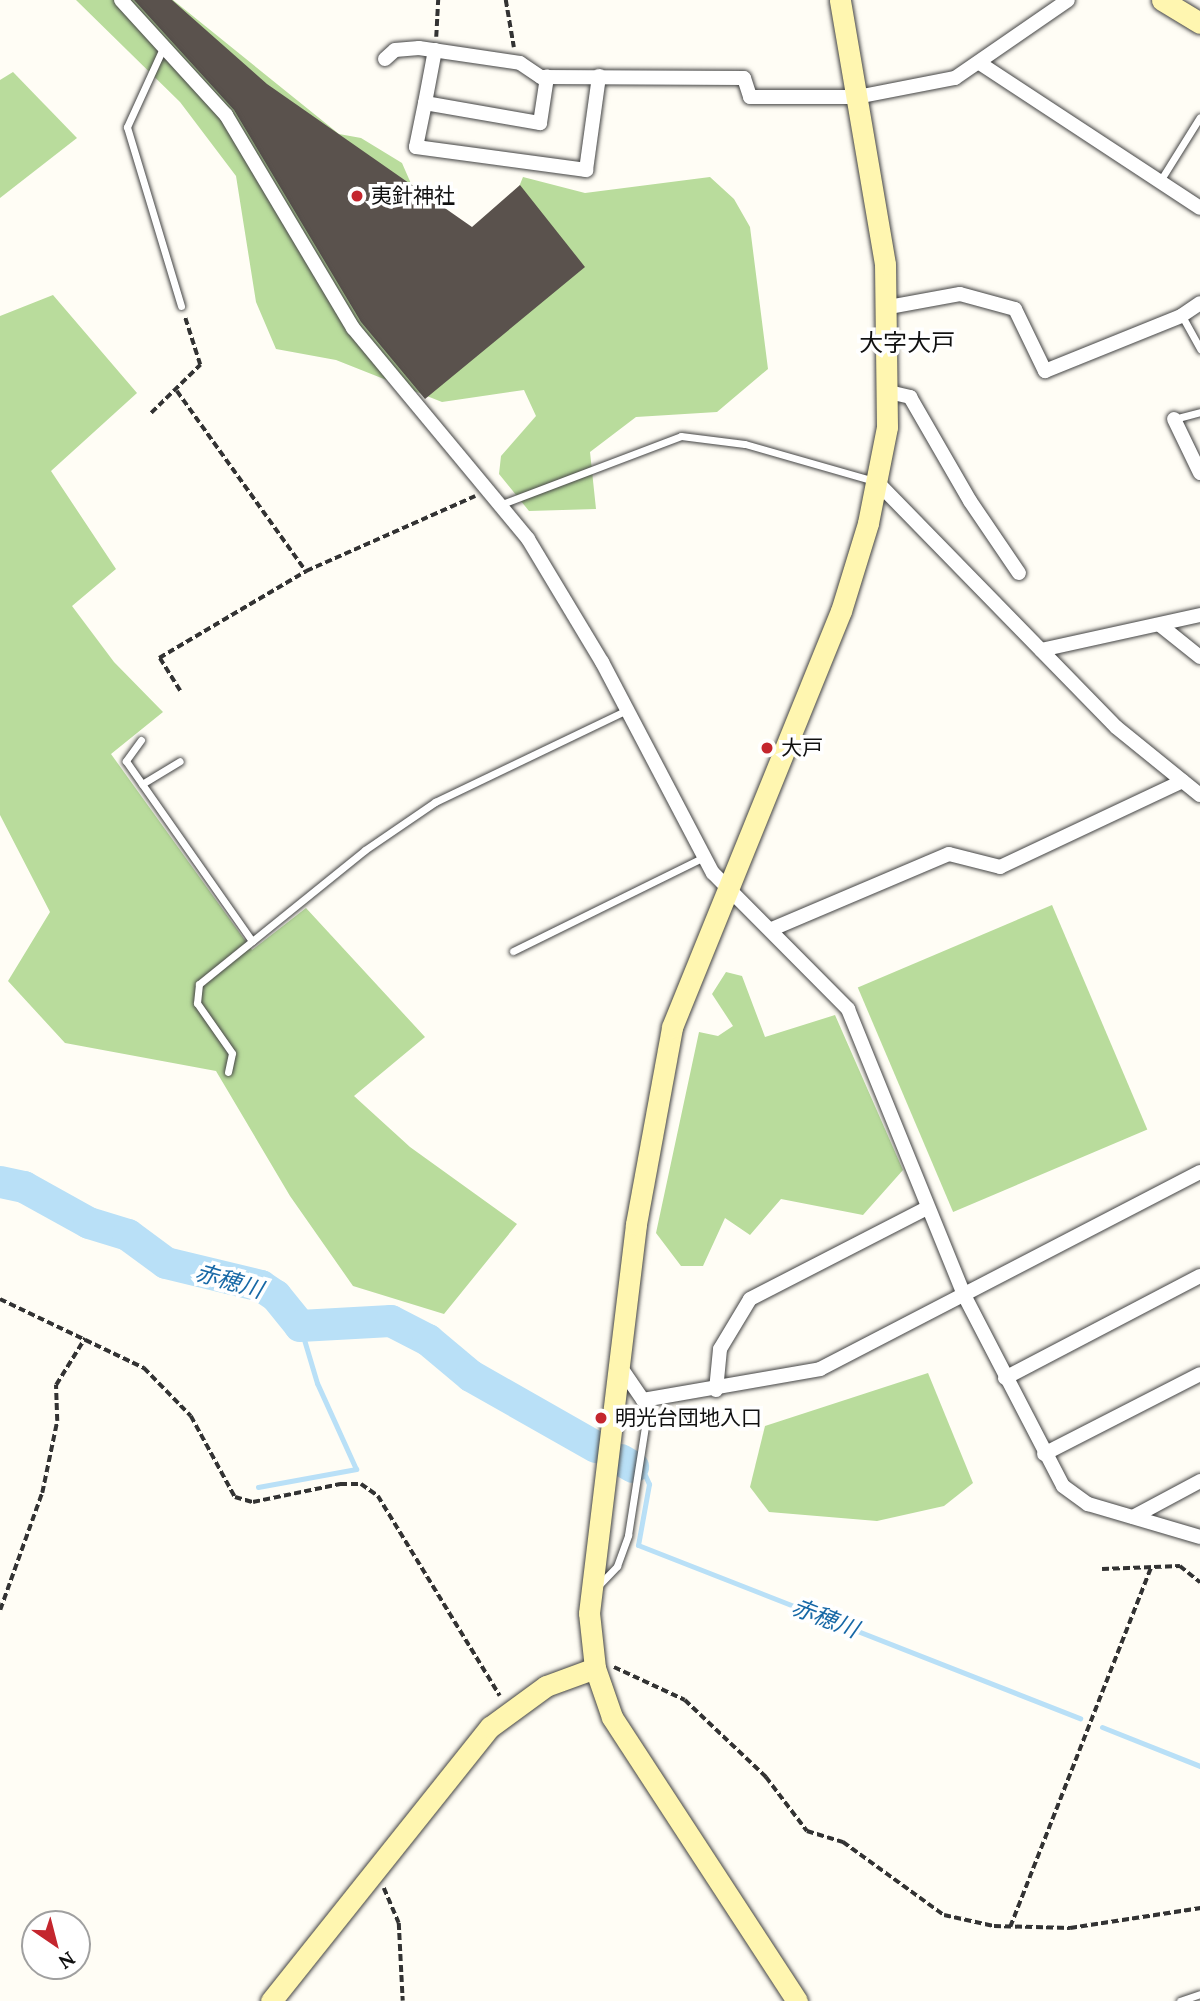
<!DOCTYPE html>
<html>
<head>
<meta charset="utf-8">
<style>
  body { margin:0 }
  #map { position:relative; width:1200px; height:2001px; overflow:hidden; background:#fffdf5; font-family:Lora,"Noto Sans JP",serif }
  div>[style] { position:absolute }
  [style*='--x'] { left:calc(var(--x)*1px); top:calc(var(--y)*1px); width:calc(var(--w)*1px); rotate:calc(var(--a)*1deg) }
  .forest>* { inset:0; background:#b9dc9c; transform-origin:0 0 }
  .stream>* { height:5px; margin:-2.5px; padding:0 2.5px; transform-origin:2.5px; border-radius:2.5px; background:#b9e0f7 }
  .river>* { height:32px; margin:-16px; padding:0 16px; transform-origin:16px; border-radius:16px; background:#b9e0f7 }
  .building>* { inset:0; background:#5a524d }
  .path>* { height:3.5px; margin-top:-1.75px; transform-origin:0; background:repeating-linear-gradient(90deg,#333 0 7px,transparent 0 10.5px) }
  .roads { filter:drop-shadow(0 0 2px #444) drop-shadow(0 0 2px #444) }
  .lane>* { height:7px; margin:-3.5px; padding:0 3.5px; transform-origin:3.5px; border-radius:3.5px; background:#fff }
  .street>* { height:14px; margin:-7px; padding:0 7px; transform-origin:7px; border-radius:7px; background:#fff }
  .secondary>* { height:21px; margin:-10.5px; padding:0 10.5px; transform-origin:10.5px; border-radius:10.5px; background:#fff6b0 }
  .dots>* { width:19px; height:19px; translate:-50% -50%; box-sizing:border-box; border:4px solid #fff; border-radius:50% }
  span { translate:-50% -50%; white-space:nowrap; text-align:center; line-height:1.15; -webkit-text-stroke:7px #fff; paint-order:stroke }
  .poi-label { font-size:21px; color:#111 }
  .left { translate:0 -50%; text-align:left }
  .water-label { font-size:23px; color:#1768a6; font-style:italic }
  .quarter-label { font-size:24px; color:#111 }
  .north { position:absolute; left:21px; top:1910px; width:70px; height:70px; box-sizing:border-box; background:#fff; border:2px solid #a0a0a0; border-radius:50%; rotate:145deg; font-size:19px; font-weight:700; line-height:28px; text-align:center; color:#111 }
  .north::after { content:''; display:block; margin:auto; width:24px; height:32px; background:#c4262e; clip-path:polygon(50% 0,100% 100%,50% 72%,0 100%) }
</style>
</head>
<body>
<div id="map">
  <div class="forest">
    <div style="clip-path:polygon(76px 0,173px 0,339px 134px,361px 138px,402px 163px,426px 218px,475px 238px,505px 221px,523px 177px,585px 193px,710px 177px,734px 199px,750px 227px,768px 369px,717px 412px,636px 417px,590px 452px,596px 509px,529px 511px,499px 474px,501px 456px,536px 416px,524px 390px,442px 402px,336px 360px,276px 349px,256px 302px,236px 176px,180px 102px)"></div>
    <div style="clip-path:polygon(13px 72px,77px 138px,0 198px,0 80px)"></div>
    <div style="clip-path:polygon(53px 295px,137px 393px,51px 471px,116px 569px,72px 606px,114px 662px,163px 712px,111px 754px,252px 950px,306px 908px,425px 1037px,354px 1096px,410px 1147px,517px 1224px,444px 1314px,353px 1286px,290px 1196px,216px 1071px,65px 1043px,8px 981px,50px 912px,0 815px,0 316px)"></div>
    <div style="left:1052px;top:905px;width:244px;height:211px;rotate:67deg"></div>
    <div style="clip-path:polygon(726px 972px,742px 976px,765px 1037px,835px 1015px,903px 1170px,863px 1215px,781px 1199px,750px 1235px,725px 1218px,703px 1266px,681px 1266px,656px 1233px,699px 1032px,718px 1036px,733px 1026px,712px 994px)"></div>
    <div style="clip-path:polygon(928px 1373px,973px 1483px,944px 1506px,877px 1521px,769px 1512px,750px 1487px,765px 1426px)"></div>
  </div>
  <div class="stream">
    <div style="--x:645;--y:1475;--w:10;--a:66"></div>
    <div style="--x:649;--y:1484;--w:62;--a:100.2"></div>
    <div style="--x:638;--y:1545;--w:475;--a:21.4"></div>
    <div style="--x:258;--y:1487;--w:100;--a:-10.4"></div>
    <div style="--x:356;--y:1469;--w:94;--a:-114.4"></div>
    <div style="--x:317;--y:1383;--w:59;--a:-106.6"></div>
    <div style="--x:1102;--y:1727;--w:105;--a:21.7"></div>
  </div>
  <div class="river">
    <div style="--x:0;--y:1182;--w:25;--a:12"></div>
    <div style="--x:24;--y:1187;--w:74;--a:29"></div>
    <div style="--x:89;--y:1223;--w:41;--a:17.1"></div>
    <div style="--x:128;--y:1235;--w:47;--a:36.4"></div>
    <div style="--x:166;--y:1263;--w:98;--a:13.6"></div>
    <div style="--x:261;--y:1286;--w:18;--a:34"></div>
    <div style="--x:276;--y:1296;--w:38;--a:51"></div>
    <div style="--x:300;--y:1326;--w:91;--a:-3.1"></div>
    <div style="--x:391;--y:1321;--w:42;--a:27.2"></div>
    <div style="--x:428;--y:1340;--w:56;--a:39.9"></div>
    <div style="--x:471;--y:1376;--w:144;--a:29.6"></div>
    <div style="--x:621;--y:1460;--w:14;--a:30"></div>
  </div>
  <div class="building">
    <div style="clip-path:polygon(134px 0,172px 0,267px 84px,472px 227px,520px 185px,585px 267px,425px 399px,361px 322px,234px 110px)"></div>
  </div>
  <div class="path">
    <div style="--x:506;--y:0;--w:48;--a:80.3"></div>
    <div style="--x:436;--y:37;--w:37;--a:-87"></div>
    <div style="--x:177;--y:391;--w:221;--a:54.4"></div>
    <div style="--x:151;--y:413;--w:69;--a:-44.4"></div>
    <div style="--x:200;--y:365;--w:52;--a:-107.7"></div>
    <div style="--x:180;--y:691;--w:39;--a:-122"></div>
    <div style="--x:159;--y:658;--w:171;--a:-30.6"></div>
    <div style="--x:306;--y:571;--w:185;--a:-23.9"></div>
    <div style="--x:0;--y:1299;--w:160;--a:25.6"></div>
    <div style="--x:144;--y:1368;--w:67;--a:45.6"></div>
    <div style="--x:191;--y:1416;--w:92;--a:61.5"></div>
    <div style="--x:235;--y:1497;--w:19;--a:16"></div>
    <div style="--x:253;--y:1502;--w:89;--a:-11.7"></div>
    <div style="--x:340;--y:1484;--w:21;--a:0"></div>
    <div style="--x:361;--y:1484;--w:21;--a:35"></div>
    <div style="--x:378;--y:1496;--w:234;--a:58.6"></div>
    <div style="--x:1102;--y:1569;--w:78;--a:-2.2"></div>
    <div style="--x:1180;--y:1566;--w:26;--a:39"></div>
    <div style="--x:0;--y:1610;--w:124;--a:-70.3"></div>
    <div style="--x:42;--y:1493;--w:74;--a:-78.2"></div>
    <div style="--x:57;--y:1421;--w:36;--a:-92"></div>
    <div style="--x:56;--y:1385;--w:55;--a:-58.3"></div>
    <div style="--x:614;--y:1667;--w:78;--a:24.9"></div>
    <div style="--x:685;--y:1700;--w:112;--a:43.5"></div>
    <div style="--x:766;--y:1777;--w:68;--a:52.8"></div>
    <div style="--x:807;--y:1831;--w:38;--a:17"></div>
    <div style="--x:843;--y:1842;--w:125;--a:35.9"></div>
    <div style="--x:944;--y:1915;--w:51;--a:12.4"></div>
    <div style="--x:994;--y:1926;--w:76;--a:1.5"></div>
    <div style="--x:1070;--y:1928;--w:132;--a:-8.7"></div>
    <div style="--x:384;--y:1888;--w:38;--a:67"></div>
    <div style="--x:399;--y:1923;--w:78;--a:87.1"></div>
    <div style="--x:1010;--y:1927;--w:387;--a:-68.6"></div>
  </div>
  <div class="roads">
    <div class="lane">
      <div style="--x:164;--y:46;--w:89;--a:114.6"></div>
      <div style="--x:127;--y:127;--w:187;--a:73.2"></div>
      <div style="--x:1160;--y:181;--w:75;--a:-58"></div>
      <div style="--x:1182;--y:316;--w:38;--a:61"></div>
      <div style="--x:1174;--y:419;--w:27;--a:-15"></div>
      <div style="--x:502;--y:504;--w:191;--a:-20.8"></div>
      <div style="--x:681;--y:436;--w:64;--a:7.1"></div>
      <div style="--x:745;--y:444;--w:134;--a:16"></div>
      <div style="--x:141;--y:740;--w:26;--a:126"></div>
      <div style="--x:126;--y:761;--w:220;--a:55"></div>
      <div style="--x:142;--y:784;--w:44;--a:-31.2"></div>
      <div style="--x:513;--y:951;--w:213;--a:-26.2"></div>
      <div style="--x:228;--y:1072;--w:19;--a:-78"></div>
      <div style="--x:232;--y:1053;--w:61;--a:-125"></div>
      <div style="--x:197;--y:1003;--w:19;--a:-84"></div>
      <div style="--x:199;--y:984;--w:213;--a:-38.9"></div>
      <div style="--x:365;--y:850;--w:85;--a:-34.4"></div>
      <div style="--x:435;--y:802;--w:213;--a:-25.6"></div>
      <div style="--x:597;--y:1587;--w:29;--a:-46"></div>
      <div style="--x:617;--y:1566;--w:33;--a:-70"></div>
      <div style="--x:628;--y:1535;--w:122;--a:-81.1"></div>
      <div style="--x:647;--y:1414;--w:15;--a:-106"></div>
      <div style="--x:1180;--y:2001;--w:21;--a:-19"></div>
    </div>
    <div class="street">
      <div style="--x:121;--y:0;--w:156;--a:47.6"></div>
      <div style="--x:226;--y:115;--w:248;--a:59.2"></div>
      <div style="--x:353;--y:328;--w:274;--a:50.3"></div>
      <div style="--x:528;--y:539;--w:144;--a:59"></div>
      <div style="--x:602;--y:662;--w:238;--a:62.3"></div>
      <div style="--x:713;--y:873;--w:192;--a:45.2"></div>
      <div style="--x:848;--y:1009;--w:309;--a:67.9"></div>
      <div style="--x:964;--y:1295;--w:215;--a:62.6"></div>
      <div style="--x:1063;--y:1486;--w:31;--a:36"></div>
      <div style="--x:1088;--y:1504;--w:117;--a:16.4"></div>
      <div style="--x:435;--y:50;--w:54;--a:100.7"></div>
      <div style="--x:425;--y:103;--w:117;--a:9.9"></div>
      <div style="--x:540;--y:123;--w:47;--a:-81.3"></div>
      <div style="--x:385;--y:59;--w:13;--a:-42"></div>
      <div style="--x:395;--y:50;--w:24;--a:-5"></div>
      <div style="--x:419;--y:48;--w:102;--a:8.4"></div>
      <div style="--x:520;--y:63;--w:25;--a:34"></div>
      <div style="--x:541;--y:77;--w:203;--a:0.3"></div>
      <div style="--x:744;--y:78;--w:20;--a:72"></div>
      <div style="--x:750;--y:97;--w:107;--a:0"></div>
      <div style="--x:857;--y:97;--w:100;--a:-11"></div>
      <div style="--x:955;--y:78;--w:137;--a:-34.6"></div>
      <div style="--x:981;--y:64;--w:262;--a:33.3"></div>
      <div style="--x:425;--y:103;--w:45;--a:101.6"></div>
      <div style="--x:416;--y:147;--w:172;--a:7.7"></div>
      <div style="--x:586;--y:170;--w:95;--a:-82.1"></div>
      <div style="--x:889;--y:307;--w:72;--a:-10.4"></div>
      <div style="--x:960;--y:294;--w:57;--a:15.3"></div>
      <div style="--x:1015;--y:309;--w:69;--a:64.2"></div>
      <div style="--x:1045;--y:371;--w:147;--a:-22"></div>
      <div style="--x:1181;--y:316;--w:23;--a:-34"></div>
      <div style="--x:889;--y:392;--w:22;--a:13"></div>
      <div style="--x:910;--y:397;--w:120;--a:60"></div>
      <div style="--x:970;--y:501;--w:87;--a:55.8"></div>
      <div style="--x:1174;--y:419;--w:60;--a:64.3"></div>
      <div style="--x:878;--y:483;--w:341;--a:45.7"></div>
      <div style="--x:1116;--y:727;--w:108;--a:39"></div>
      <div style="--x:1160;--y:625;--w:51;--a:38.7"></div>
      <div style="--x:1041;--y:650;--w:163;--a:-12.4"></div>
      <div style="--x:772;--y:929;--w:192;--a:-23"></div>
      <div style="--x:949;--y:854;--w:53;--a:14.3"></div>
      <div style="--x:1000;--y:867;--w:202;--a:-25.2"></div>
      <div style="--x:619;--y:1365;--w:42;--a:55.6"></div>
      <div style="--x:643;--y:1400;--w:180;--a:-9.9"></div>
      <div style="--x:820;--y:1369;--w:428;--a:-27.4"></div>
      <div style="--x:1005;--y:1378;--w:220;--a:-27.6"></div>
      <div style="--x:716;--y:1390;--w:41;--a:-84.4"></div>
      <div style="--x:720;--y:1349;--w:58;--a:-59"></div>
      <div style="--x:750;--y:1299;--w:199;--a:-27.2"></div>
      <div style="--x:1044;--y:1454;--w:175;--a:-27.1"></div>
      <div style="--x:1133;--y:1517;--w:76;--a:-28.2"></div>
    </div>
    <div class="secondary">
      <div style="--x:1162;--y:0;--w:44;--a:31.2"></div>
      <div style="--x:271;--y:2001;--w:351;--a:-51.4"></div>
      <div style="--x:490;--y:1727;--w:69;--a:-36.2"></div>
      <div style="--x:546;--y:1686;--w:52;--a:-20.2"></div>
      <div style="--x:797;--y:2001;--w:339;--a:-123.1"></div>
      <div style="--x:612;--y:1717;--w:52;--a:-109.1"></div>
      <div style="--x:595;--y:1668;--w:55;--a:-96.2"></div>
      <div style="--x:589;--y:1613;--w:392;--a:-83.1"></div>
      <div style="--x:636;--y:1224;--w:200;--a:-79.6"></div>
      <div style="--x:672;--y:1027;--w:449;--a:-67.9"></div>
      <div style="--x:841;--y:611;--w:92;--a:-72.9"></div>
      <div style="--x:868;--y:523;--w:98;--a:-78.8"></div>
      <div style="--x:887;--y:427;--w:163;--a:-90.7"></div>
      <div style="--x:885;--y:264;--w:268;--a:-99.7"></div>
    </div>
  </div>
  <div class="dots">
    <div style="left:357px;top:196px;background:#c4262e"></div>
    <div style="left:767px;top:748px;background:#c4262e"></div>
    <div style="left:601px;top:1418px;background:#c4262e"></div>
  </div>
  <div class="poi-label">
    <span class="left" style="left:371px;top:196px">夷針神社</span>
    <span class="left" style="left:781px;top:748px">大戸</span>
    <span class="left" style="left:615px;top:1418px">明光台団地入口</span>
  </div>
  <div class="water-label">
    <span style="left:229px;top:1281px;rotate:16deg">赤穂川</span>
    <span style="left:825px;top:1618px;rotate:21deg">赤穂川</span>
  </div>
  <div class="quarter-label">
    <span style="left:907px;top:343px">大字大戸</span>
  </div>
  <div class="north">N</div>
</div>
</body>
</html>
